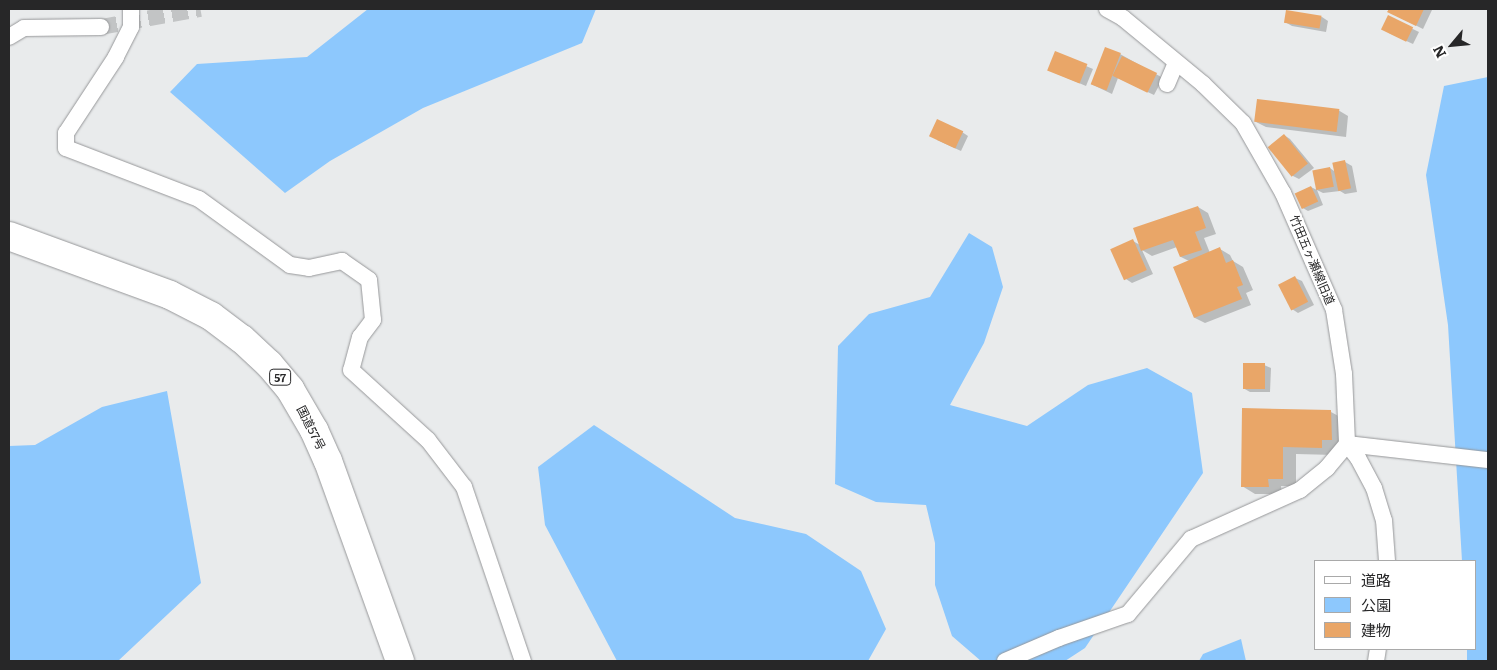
<!DOCTYPE html>
<html>
<head>
<meta charset="utf-8">
<style>
  body { margin:0 }
  #map { position:relative; width:1497px; height:670px; overflow:hidden; background:#e9ebec; font-family:Literata,"Noto Sans JP",serif }
  div>[style] { position:absolute }
  [style*='--x'] { left:calc(var(--x)*1px); top:calc(var(--y)*1px); width:calc(var(--w)*1px); rotate:calc(var(--a)*1deg) }
  .green>* { inset:0; background:#8dc8fd }
  .shadow>* { inset:0; background:#0003 }
  .building>* { inset:0; background:#e9a668; transform-origin:0 0 }
  .street-tunnel>* { height:16px; margin-top:-8px; transform-origin:0; background:repeating-linear-gradient(90deg,#c2c4c5 0 16px,transparent 0 24px) }
  .roads { filter:drop-shadow(0 0 1px #969799) drop-shadow(0 0 1px #969799) }
  .street>* { height:16px; margin:-8px; padding:0 8px; transform-origin:8px; border-radius:8px; background:#fff }
  .highway>* { height:28px; margin:-14px; padding:0 14px; transform-origin:14px; border-radius:14px; background:#fff }
  span { translate:-50% -50%; white-space:nowrap; text-align:center; line-height:1.15; -webkit-text-stroke:4px #fff; paint-order:stroke }
  .shield-label span { padding:1px 4px; background:#fff; border:1px solid; border-radius:4px; -webkit-text-stroke-width:0 }
  .shield-label { font-size:11px; color:#272728; font-weight:700 }
  .street-label { font-size:12px; color:#272728 }
  .frame { position:absolute; inset:0; border:10px solid #272728; pointer-events:none }
  .legend { position:absolute; left:1314px; top:560px; width:162px; height:90px; box-sizing:border-box; background:#fff; border:1px solid #a9a9a9; margin:0; padding:6px 9px; list-style:none; font-size:15px; color:#272728 }
  .legend li { display:flex; align-items:center; gap:10px; height:25px }
  .legend b { width:25px; border:1px solid #a9a9a9 }
  .north { position:absolute; left:1427px; top:20px; width:50px; height:50px; -webkit-text-stroke:4px #fff; paint-order:stroke; rotate:242deg; font-size:14px; font-weight:700; line-height:20px; text-align:center; color:#272728 }
  .north::after { content:''; display:block; margin:auto; width:18px; height:22px; background:#272728; clip-path:polygon(50% 0,100% 100%,50% 72%,0 100%) }
</style>
</head>
<body>
<div id="map">
  <div class="green">
    <div style="clip-path:polygon(368px 9px,596px 9px,582px 43px,423px 108px,330px 161px,285px 193px,170px 92px,197px 64px,307px 57px)"></div>
    <div style="clip-path:polygon(1488px 77px,1488px 661px,1467px 661px,1467px 649px,1476px 649px,1476px 561px,1462px 561px,1448px 325px,1426px 175px,1444px 86px)"></div>
    <div style="clip-path:polygon(969px 233px,992px 247px,1003px 287px,984px 343px,950px 405px,1027px 426px,1088px 385px,1147px 368px,1192px 393px,1203px 473px,1085px 648px,1065px 661px,981px 661px,952px 636px,935px 585px,935px 543px,926px 505px,876px 502px,835px 484px,838px 346px,869px 314px,930px 297px)"></div>
    <div style="clip-path:polygon(167px 391px,201px 583px,118px 661px,9px 661px,9px 446px,35px 445px,102px 407px)"></div>
    <div style="clip-path:polygon(594px 425px,735px 518px,806px 534px,861px 571px,886px 629px,868px 661px,617px 661px,545px 525px,538px 467px)"></div>
    <div style="clip-path:polygon(1241px 639px,1246px 661px,1199px 661px,1203px 654px)"></div>
  </div>
  <div class="shadow">
    <div style="clip-path:polygon(1390px 9px,1430px 9px,1432px 10px,1423px 29px,1389px 12px)"></div>
    <div style="clip-path:polygon(1322px 17px,1328px 21px,1326px 32px,1292px 26px,1285px 22px)"></div>
    <div style="clip-path:polygon(1388px 17px,1419px 32px,1413px 44px,1389px 33px)"></div>
    <div style="clip-path:polygon(1120px 54px,1163px 78px,1154px 95px,1118px 78px,1112px 94px,1091px 84px)"></div>
    <div style="clip-path:polygon(1086px 66px,1093px 69px,1086px 86px,1055px 73px)"></div>
    <div style="clip-path:polygon(1338px 110px,1348px 116px,1346px 137px,1266px 127px,1256px 122px)"></div>
    <div style="clip-path:polygon(962px 132px,968px 136px,961px 151px,937px 140px)"></div>
    <div style="clip-path:polygon(1284px 135px,1290px 139px,1314px 168px,1299px 179px,1293px 176px)"></div>
    <div style="clip-path:polygon(1345px 162px,1352px 166px,1357px 192px,1345px 194px,1340px 191px,1323px 193px,1317px 190px,1323px 205px,1308px 211px,1301px 207px,1311px 187px,1317px 190px,1314px 171px,1330px 168px,1334px 171px)"></div>
    <div style="clip-path:polygon(1198px 207px,1208px 213px,1216px 234px,1204px 238px,1210px 253px,1220px 249px,1230px 255px,1233px 261px,1243px 267px,1253px 290px,1246px 293px,1251px 305px,1205px 323px,1195px 318px,1189px 261px,1181px 257px,1177px 247px,1152px 256px,1142px 250px,1153px 274px,1132px 283px,1126px 279px,1133px 241px,1140px 245px)"></div>
    <div style="clip-path:polygon(1295px 278px,1302px 281px,1314px 305px,1298px 313px,1292px 309px)"></div>
    <div style="clip-path:polygon(1264px 365px,1271px 368px,1270px 392px,1250px 392px,1243px 388px)"></div>
    <div style="clip-path:polygon(1243px 409px,1331px 412px,1344px 419px,1345px 447px,1335px 455px,1296px 454px,1296px 486px,1281px 486px,1282px 494px,1255px 494px,1242px 486px)"></div>
  </div>
  <div class="building">
    <div style="clip-path:polygon(1389px 9px,1424px 9px,1416px 26px,1387px 12px)"></div>
    <div style="left:1286px;top:10px;width:36px;height:13px;rotate:9deg"></div>
    <div style="left:1388px;top:15px;width:28px;height:16px;rotate:26deg"></div>
    <div style="left:1105px;top:47px;width:17px;height:40px;rotate:21deg"></div>
    <div style="left:1055px;top:51px;width:35px;height:21px;rotate:22deg"></div>
    <div style="left:1122px;top:56px;width:39px;height:22px;rotate:26deg"></div>
    <div style="left:1257px;top:99px;width:83px;height:23px;rotate:7deg"></div>
    <div style="left:937px;top:119px;width:29px;height:19px;rotate:25deg"></div>
    <div style="left:1284px;top:134px;width:38px;height:21px;rotate:51deg"></div>
    <div style="left:1345px;top:160px;width:29px;height:13px;rotate:78deg"></div>
    <div style="left:1330px;top:167px;width:20px;height:18px;rotate:79deg"></div>
    <div style="left:1311px;top:186px;width:17px;height:18px;rotate:65deg"></div>
    <div style="clip-path:polygon(1198px 206px,1206px 228px,1195px 232px,1202px 250px,1180px 257px,1173px 240px,1141px 251px,1133px 228px)"></div>
    <div style="left:1133px;top:239px;width:34px;height:25px;rotate:66deg"></div>
    <div style="clip-path:polygon(1220px 247px,1226px 263px,1233px 260px,1243px 285px,1237px 287px,1242px 299px,1194px 318px,1173px 267px)"></div>
    <div style="left:1295px;top:276px;width:29px;height:19px;rotate:63deg"></div>
    <div style="left:1243px;top:363px;width:22px;height:26px"></div>
    <div style="clip-path:polygon(1242px 408px,1331px 410px,1332px 440px,1322px 440px,1322px 448px,1283px 447px,1283px 479px,1268px 479px,1269px 487px,1241px 487px)"></div>
  </div>
  <div class="street-tunnel">
    <div style="--x:101;--y:27;--w:101;--a:-10.3"></div>
  </div>
  <div class="roads">
    <div class="street">
      <div style="--x:131;--y:9;--w:18;--a:90"></div>
      <div style="--x:131;--y:27;--w:34;--a:117"></div>
      <div style="--x:116;--y:57;--w:91;--a:123.3"></div>
      <div style="--x:66;--y:133;--w:15;--a:90"></div>
      <div style="--x:66;--y:148;--w:142;--a:21"></div>
      <div style="--x:199;--y:199;--w:112;--a:36"></div>
      <div style="--x:290;--y:265;--w:19;--a:9"></div>
      <div style="--x:309;--y:268;--w:34;--a:-12"></div>
      <div style="--x:342;--y:261;--w:33;--a:35"></div>
      <div style="--x:369;--y:280;--w:40;--a:84.3"></div>
      <div style="--x:373;--y:320;--w:21;--a:127"></div>
      <div style="--x:360;--y:337;--w:34;--a:105"></div>
      <div style="--x:351;--y:370;--w:104;--a:42.3"></div>
      <div style="--x:428;--y:440;--w:59;--a:52.5"></div>
      <div style="--x:464;--y:487;--w:184;--a:71.3"></div>
      <div style="--x:1107;--y:9;--w:18;--a:29"></div>
      <div style="--x:1123;--y:18;--w:104;--a:39.5"></div>
      <div style="--x:1203;--y:84;--w:56;--a:44.3"></div>
      <div style="--x:1243;--y:123;--w:81;--a:60.3"></div>
      <div style="--x:1283;--y:193;--w:128;--a:66.4"></div>
      <div style="--x:1334;--y:310;--w:65;--a:81.1"></div>
      <div style="--x:1344;--y:374;--w:70;--a:87.5"></div>
      <div style="--x:9;--y:37;--w:17;--a:-31"></div>
      <div style="--x:24;--y:28;--w:77;--a:-0.7"></div>
      <div style="--x:1167;--y:84;--w:23;--a:-67"></div>
      <div style="--x:1347;--y:444;--w:142;--a:6.5"></div>
      <div style="--x:1347;--y:444;--w:18;--a:52"></div>
      <div style="--x:1358;--y:458;--w:34;--a:62"></div>
      <div style="--x:1374;--y:488;--w:34;--a:73"></div>
      <div style="--x:1384;--y:520;--w:41;--a:85.8"></div>
      <div style="--x:1005;--y:661;--w:59;--a:-23.1"></div>
      <div style="--x:1059;--y:638;--w:73;--a:-19.2"></div>
      <div style="--x:1128;--y:614;--w:98;--a:-50"></div>
      <div style="--x:1191;--y:539;--w:120;--a:-24.2"></div>
      <div style="--x:1300;--y:490;--w:35;--a:-39"></div>
      <div style="--x:1327;--y:468;--w:31;--a:-50"></div>
      <div style="--x:1376;--y:661;--w:12;--a:-81"></div>
    </div>
    <div class="highway">
      <div style="--x:9;--y:236;--w:171;--a:20.1"></div>
      <div style="--x:170;--y:295;--w:46;--a:27.1"></div>
      <div style="--x:211;--y:316;--w:39;--a:37"></div>
      <div style="--x:242;--y:339;--w:37;--a:43"></div>
      <div style="--x:269;--y:364;--w:33;--a:50"></div>
      <div style="--x:290;--y:389;--w:48;--a:59.7"></div>
      <div style="--x:314;--y:430;--w:34;--a:66"></div>
      <div style="--x:328;--y:461;--w:213;--a:70.2"></div>
    </div>
  </div>
  <div class="shield-label">
    <span style="left:280px;top:377px">57</span>
  </div>
  <div class="street-label">
    <span style="left:1312px;top:260px;rotate:67deg">竹田五ヶ瀬線旧道</span>
    <span style="left:311px;top:428px;rotate:63deg">国道57号</span>
  </div>
  <div class="frame"></div>
  <ul class="legend">
  <li><b style="height:6px;background:#fff"></b>道路</li>
  <li><b style="height:14px;background:#8dc8fd"></b>公園</li>
  <li><b style="height:14px;background:#e9a668"></b>建物</li>
  </ul>
  <div class="north">N</div>
</div>
</body>
</html>
